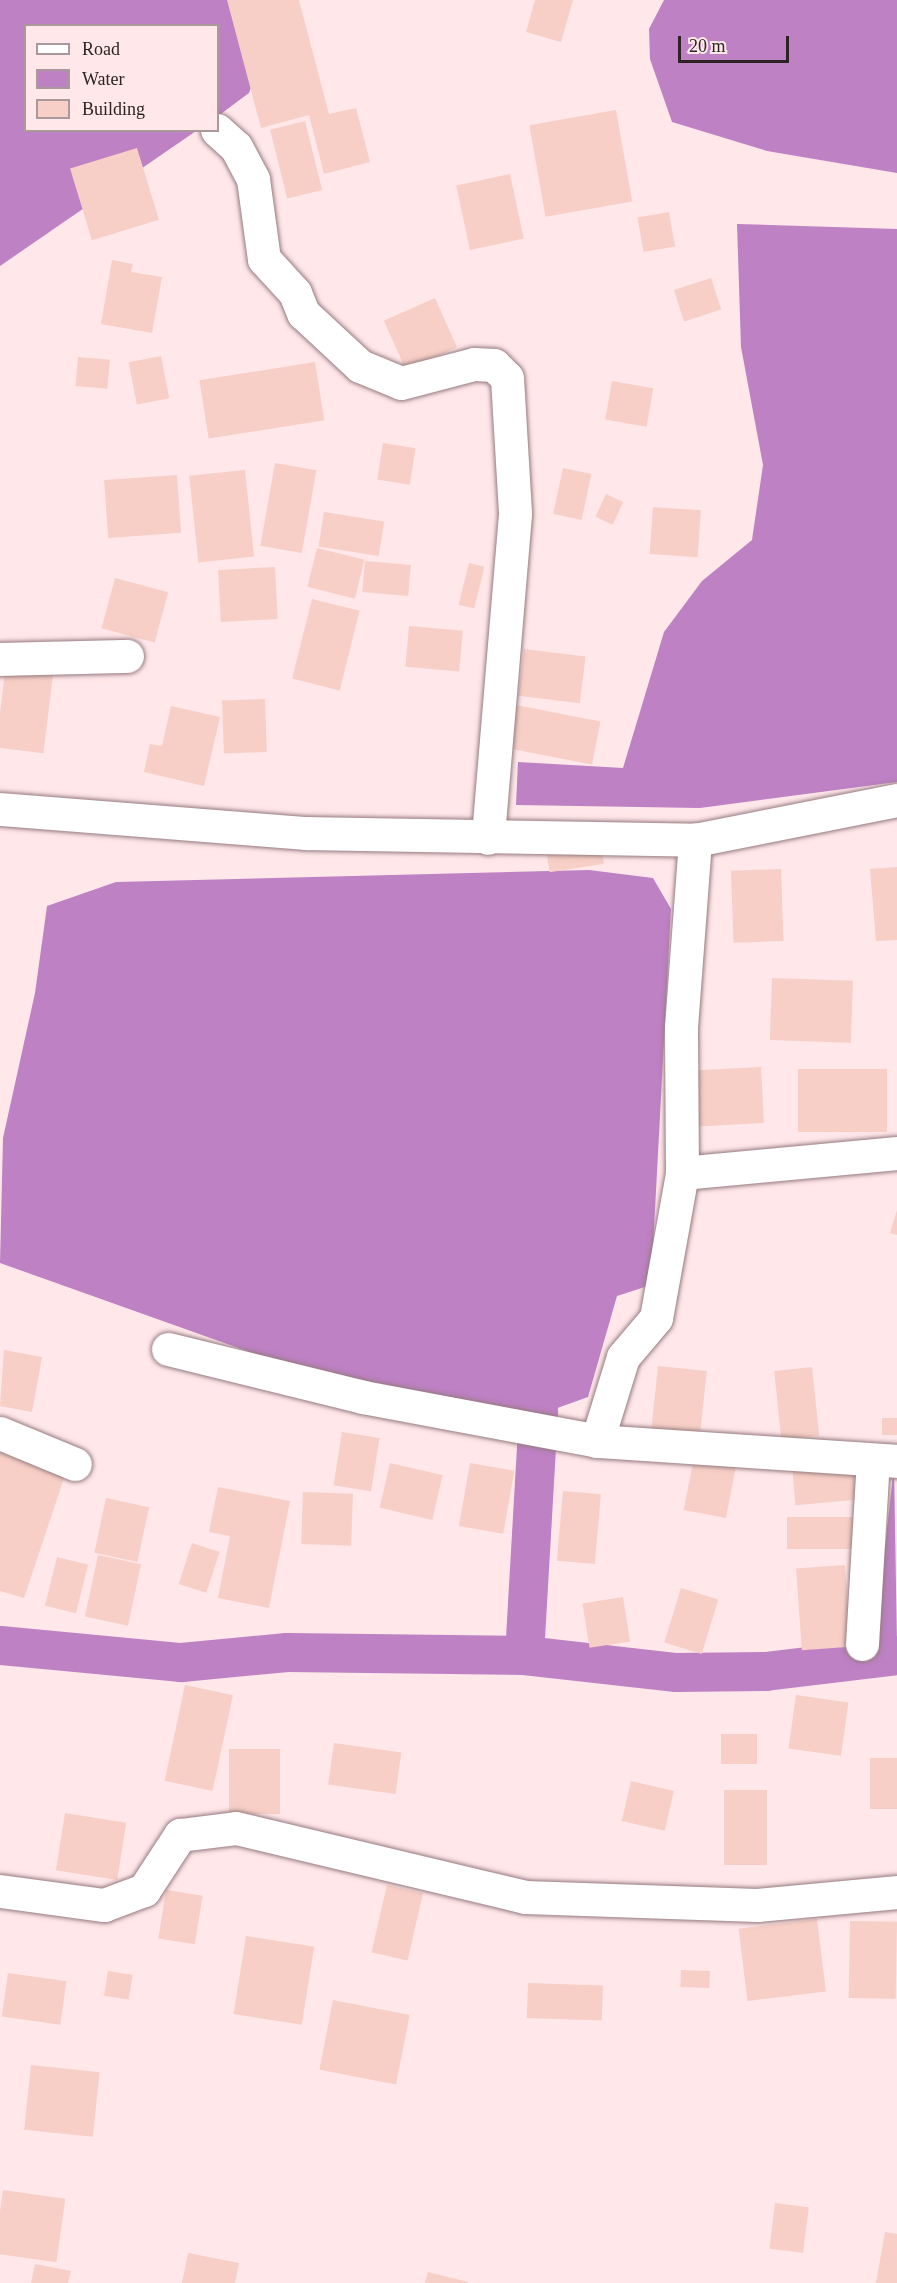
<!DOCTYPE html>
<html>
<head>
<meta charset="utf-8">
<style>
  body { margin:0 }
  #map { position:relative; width:897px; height:2283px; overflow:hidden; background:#ffe7ea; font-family:Georgia,serif }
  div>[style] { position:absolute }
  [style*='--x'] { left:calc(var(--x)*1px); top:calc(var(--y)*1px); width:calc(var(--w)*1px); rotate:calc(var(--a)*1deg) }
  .water>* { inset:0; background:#bd81c4 }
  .canal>* { height:39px; margin:-19.5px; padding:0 19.5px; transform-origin:19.5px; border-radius:19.5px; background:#bd81c4 }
  .building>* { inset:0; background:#f7cfc6; transform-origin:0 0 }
  .roads { filter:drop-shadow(0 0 2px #967b7f) drop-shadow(0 0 2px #967b7f) }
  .minor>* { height:33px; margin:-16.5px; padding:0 16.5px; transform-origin:16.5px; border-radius:16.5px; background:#fff }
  span { translate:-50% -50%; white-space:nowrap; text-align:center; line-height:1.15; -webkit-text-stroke:4.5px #ffe7ea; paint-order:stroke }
  .legend { position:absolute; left:24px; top:24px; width:195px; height:108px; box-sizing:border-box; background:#ffe7ea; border:2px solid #ab989b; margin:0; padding:8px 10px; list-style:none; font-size:18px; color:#2d2224 }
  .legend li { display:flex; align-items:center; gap:12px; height:30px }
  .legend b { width:30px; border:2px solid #ab989b }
  .scale { position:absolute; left:678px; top:36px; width:111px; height:27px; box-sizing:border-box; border:3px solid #2d2224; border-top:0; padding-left:8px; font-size:18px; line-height:21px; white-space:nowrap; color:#2d2224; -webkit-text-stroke:4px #ffe7ea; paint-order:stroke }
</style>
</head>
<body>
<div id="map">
  <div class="water">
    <div style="clip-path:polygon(0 0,284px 0,249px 93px,218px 116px,218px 26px,26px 26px,26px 130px,196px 131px,0 266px)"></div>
    <div style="clip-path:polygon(664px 0,897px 0,897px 173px,767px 151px,672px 122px,650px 59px,649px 29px)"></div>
    <div style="clip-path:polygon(737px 224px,897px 229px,897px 782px,700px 808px,516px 805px,518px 762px,623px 768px,664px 632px,702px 581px,752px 540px,763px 465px,741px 347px)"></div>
    <div style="clip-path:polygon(589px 870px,653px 878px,671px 909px,651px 1285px,617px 1296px,588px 1397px,549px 1411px,509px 1409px,337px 1375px,261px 1356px,0 1263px,3px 1138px,35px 993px,47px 906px,116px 882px)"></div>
    <div style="clip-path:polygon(894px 1466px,897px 1645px,874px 1647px)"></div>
  </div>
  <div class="canal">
    <div style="--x:0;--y:1645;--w:182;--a:5.4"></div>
    <div style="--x:181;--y:1662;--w:106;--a:-5.4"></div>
    <div style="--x:287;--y:1652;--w:237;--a:0.7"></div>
    <div style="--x:524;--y:1655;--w:153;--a:6.4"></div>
    <div style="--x:676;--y:1672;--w:89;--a:-0.6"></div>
    <div style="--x:765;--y:1671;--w:133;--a:-6.9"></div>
    <div style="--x:524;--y:1655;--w:245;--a:-86.7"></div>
  </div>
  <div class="building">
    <div style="clip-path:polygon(227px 0,299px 0,329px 114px,356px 108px,370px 162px,324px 174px,309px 115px,261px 128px)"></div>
    <div style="clip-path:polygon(535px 0,573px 0,561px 42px,526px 32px)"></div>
    <div style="left:616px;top:110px;width:93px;height:88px;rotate:80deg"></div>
    <div style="left:305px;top:121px;width:71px;height:36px;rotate:76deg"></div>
    <div style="left:137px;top:148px;width:75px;height:70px;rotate:73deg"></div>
    <div style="left:510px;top:174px;width:66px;height:55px;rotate:78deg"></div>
    <div style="left:669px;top:212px;width:35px;height:32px;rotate:80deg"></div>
    <div style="clip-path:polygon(112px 260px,133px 264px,131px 272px,162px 277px,152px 333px,101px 324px)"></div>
    <div style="left:711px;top:278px;width:33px;height:39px;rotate:72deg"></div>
    <div style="left:435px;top:298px;width:54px;height:56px;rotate:66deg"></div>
    <div style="left:161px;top:356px;width:43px;height:33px;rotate:79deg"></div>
    <div style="left:78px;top:357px;width:32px;height:29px;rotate:5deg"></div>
    <div style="left:315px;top:362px;width:59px;height:117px;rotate:81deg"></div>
    <div style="left:612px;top:381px;width:42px;height:39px;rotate:10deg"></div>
    <div style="left:383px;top:443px;width:33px;height:37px;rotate:9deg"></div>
    <div style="left:275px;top:463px;width:42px;height:84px;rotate:10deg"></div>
    <div style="left:563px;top:468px;width:29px;height:47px;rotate:12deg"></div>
    <div style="left:245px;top:470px;width:87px;height:56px;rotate:84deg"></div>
    <div style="left:177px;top:475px;width:58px;height:73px;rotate:86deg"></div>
    <div style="left:606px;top:494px;width:19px;height:25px;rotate:25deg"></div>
    <div style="left:653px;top:507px;width:48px;height:47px;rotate:4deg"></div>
    <div style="left:324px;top:512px;width:61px;height:35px;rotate:9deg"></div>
    <div style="left:317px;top:548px;width:49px;height:40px;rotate:14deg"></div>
    <div style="left:365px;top:561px;width:46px;height:31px;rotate:5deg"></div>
    <div style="left:469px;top:563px;width:16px;height:43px;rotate:14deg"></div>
    <div style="left:275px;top:567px;width:52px;height:57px;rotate:87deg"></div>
    <div style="left:115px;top:578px;width:55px;height:52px;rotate:15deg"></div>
    <div style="left:312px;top:599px;width:49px;height:82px;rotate:14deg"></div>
    <div style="left:409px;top:626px;width:54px;height:41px;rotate:5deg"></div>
    <div style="left:524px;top:649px;width:62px;height:47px;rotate:7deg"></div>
    <div style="left:6px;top:664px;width:48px;height:84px;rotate:7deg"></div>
    <div style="left:265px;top:699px;width:53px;height:43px;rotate:88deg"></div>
    <div style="left:516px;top:705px;width:86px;height:44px;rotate:11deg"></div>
    <div style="clip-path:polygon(171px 706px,220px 717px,204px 786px,144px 772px,150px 744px,162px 746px)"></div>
    <div style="left:601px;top:845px;width:19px;height:55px;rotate:81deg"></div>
    <div style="clip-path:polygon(897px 867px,897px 940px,876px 941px,870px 869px)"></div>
    <div style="left:781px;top:869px;width:72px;height:50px;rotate:88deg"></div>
    <div style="left:772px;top:978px;width:81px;height:62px;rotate:2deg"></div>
    <div style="left:761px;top:1067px;width:56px;height:72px;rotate:87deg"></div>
    <div style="left:798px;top:1069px;width:89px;height:63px"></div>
    <div style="clip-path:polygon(897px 1210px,897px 1235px,890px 1233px)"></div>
    <div style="clip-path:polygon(4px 1350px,42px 1357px,32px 1412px,0 1406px)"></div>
    <div style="left:658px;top:1366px;width:49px;height:65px;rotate:6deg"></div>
    <div style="left:812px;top:1367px;width:69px;height:38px;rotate:84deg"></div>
    <div style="left:897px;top:1418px;width:17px;height:15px;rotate:90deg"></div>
    <div style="left:342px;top:1432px;width:38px;height:54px;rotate:9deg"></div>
    <div style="clip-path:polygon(0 1443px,68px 1466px,24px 1598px,0 1591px)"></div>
    <div style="left:695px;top:1452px;width:43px;height:59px;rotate:11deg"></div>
    <div style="left:390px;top:1463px;width:54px;height:46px;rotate:13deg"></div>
    <div style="left:470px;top:1463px;width:45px;height:64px;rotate:10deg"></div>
    <div style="left:853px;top:1463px;width:37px;height:61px;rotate:85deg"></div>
    <div style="clip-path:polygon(218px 1487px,290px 1501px,269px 1608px,218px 1598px,230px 1536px,209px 1532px)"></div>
    <div style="left:563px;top:1491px;width:38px;height:70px;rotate:5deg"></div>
    <div style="left:303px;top:1492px;width:50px;height:52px;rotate:2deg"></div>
    <div style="left:106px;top:1498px;width:44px;height:56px;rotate:12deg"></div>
    <div style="left:853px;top:1517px;width:32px;height:66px;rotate:90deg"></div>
    <div style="left:192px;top:1543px;width:29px;height:43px;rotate:18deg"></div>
    <div style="left:98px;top:1555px;width:44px;height:63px;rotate:12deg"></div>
    <div style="left:57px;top:1557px;width:32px;height:50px;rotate:14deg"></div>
    <div style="left:845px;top:1565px;width:82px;height:49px;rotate:86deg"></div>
    <div style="left:681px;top:1588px;width:39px;height:57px;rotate:17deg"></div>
    <div style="left:623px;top:1597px;width:45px;height:41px;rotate:81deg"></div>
    <div style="left:185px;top:1685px;width:49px;height:98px;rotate:12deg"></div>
    <div style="left:796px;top:1695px;width:53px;height:54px;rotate:8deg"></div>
    <div style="left:721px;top:1734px;width:36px;height:30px"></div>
    <div style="left:334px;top:1743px;width:68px;height:42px;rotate:8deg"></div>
    <div style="left:280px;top:1749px;width:65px;height:51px;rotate:90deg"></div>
    <div style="left:870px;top:1758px;width:27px;height:51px"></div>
    <div style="left:631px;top:1781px;width:44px;height:41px;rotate:13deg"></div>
    <div style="left:724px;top:1790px;width:43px;height:75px"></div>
    <div style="left:65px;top:1813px;width:62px;height:58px;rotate:9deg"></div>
    <div style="left:387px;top:1885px;width:37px;height:69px;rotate:13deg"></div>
    <div style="left:166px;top:1890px;width:37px;height:49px;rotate:9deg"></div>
    <div style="left:817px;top:1919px;width:73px;height:79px;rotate:83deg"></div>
    <div style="left:850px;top:1921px;width:47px;height:77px;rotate:1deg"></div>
    <div style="left:246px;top:1936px;width:69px;height:79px;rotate:9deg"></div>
    <div style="left:681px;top:1970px;width:29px;height:17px;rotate:2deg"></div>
    <div style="left:108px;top:1971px;width:25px;height:25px;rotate:9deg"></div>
    <div style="left:8px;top:1973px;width:59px;height:44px;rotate:8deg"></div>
    <div style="left:528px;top:1983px;width:75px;height:35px;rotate:2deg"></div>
    <div style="left:333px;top:2000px;width:78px;height:71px;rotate:11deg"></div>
    <div style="left:31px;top:2065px;width:69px;height:65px;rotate:6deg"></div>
    <div style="left:3px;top:2190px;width:63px;height:64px;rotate:8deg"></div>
    <div style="left:775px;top:2203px;width:34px;height:46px;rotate:7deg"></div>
    <div style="clip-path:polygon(885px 2232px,897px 2234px,897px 2283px,876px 2283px)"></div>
    <div style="clip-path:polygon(188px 2253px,239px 2263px,235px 2283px,182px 2283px)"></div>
    <div style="clip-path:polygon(35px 2264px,71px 2271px,68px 2283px,31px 2283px)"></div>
    <div style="clip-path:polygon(428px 2272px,468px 2282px,468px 2283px,425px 2283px)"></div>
  </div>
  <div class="roads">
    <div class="minor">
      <div style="--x:217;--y:130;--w:25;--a:42"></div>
      <div style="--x:236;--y:147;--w:36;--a:62"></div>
      <div style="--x:253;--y:179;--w:81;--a:82.2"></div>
      <div style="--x:264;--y:259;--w:46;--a:47.6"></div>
      <div style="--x:295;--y:293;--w:22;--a:68"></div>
      <div style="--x:303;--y:313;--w:78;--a:42.9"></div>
      <div style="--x:360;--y:366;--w:44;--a:22.5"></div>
      <div style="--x:401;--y:383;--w:75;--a:-14.6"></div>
      <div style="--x:474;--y:364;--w:20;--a:3"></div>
      <div style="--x:494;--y:365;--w:18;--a:45"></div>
      <div style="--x:507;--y:378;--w:136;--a:86.6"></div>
      <div style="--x:515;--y:514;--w:325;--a:94.8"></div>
      <div style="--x:0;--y:659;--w:127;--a:-1.4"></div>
      <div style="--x:0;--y:809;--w:307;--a:4.5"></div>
      <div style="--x:306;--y:833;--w:389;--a:1"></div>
      <div style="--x:682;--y:1173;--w:216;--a:-5.3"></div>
      <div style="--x:168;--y:1349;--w:201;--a:13.8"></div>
      <div style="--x:363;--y:1397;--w:238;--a:10.6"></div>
      <div style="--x:597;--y:1441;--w:301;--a:3.8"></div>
      <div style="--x:0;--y:1433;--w:81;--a:22.5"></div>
      <div style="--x:597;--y:1441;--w:88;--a:-72.8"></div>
      <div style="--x:623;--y:1357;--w:51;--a:-49.8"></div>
      <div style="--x:656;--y:1318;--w:147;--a:-79.8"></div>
      <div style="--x:682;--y:1173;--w:146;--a:-90.4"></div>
      <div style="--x:681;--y:1027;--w:188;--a:-85.7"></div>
      <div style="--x:695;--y:840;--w:206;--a:-11.2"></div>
      <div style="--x:862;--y:1644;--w:183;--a:-86.6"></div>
      <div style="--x:0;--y:1891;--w:105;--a:7.7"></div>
      <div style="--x:104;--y:1905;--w:43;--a:-20.6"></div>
      <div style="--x:144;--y:1890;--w:66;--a:-56.8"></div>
      <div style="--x:180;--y:1835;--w:56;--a:-7.1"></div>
      <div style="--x:236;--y:1828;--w:297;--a:13.4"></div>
      <div style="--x:525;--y:1897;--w:232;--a:2"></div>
      <div style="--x:757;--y:1905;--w:141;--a:-5.3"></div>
    </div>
  </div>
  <ul class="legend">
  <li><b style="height:8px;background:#fff"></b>Road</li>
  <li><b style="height:16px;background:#bd81c4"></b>Water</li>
  <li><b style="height:16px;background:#f7cfc6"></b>Building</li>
  </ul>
  <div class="scale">20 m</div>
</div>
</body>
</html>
